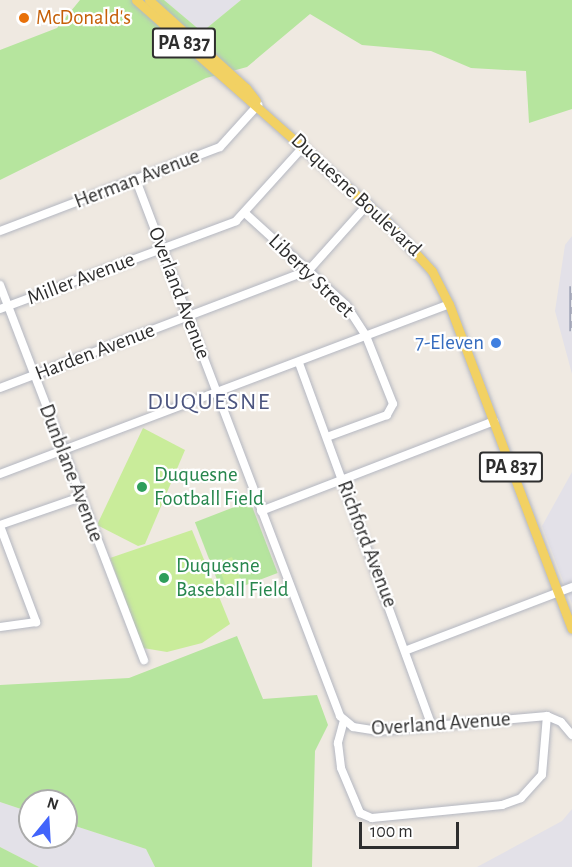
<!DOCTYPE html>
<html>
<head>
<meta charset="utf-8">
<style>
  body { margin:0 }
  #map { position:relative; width:572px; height:867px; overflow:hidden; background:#efe9e1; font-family:"Alegreya Sans",sans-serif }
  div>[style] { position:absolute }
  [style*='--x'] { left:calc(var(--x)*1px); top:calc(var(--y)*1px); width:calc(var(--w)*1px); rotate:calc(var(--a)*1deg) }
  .industrial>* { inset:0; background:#e3e1e8 }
  .green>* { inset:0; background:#b6e59e; transform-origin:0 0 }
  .pitch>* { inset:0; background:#c9ec9a; transform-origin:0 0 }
  .roads { filter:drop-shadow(0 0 2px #b4b7c1) drop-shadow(0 0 2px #b4b7c1) }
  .minor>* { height:8px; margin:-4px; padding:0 4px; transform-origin:4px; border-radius:4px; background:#fff }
  .major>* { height:9px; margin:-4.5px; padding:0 4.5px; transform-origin:4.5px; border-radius:4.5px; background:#f2d163 }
  .rail>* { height:4.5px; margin-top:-2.25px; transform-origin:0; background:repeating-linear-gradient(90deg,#fff 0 7px,#a3a6b8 0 14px); box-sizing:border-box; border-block:2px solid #a3a6b8 }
  .dots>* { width:16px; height:16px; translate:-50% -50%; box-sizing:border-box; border:3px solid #fff; border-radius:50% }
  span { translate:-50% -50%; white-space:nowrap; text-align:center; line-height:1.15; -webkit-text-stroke:4.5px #fff; paint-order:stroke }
  .shield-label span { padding:2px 4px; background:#fff; border:2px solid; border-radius:4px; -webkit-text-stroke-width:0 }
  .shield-label { font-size:20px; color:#2e2e2e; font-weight:700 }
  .food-label { font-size:21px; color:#c56008 }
  .left { translate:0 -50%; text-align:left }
  .street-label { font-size:21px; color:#2e2e2e }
  .shop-label { font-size:21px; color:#366cbe }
  .right { translate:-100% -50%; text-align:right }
  .leisure-label { font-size:21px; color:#27864d }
  .quarter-label { font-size:24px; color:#4d5680; letter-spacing:1.5px }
  .north { position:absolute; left:18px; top:789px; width:60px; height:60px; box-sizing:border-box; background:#fff; border:2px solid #ababab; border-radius:50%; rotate:18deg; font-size:16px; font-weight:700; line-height:24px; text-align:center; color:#2e2e2e }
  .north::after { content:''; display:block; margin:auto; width:21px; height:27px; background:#4264fb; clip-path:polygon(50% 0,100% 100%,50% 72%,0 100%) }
  .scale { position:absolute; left:359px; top:822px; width:100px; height:27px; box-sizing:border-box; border:3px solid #2e2e2e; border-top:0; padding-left:8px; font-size:18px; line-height:21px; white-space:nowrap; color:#2e2e2e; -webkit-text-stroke:4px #fff; paint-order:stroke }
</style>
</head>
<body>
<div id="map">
  <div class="industrial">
    <div style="clip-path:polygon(164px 0,241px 0,202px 32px)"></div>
    <div style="clip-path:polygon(572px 236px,572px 374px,555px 311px,565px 245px)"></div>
    <div style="clip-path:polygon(572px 472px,572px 604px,542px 526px)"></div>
    <div style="clip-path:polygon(0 802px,30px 812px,30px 837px,66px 837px,66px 823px,146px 849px,155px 867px,39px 867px,0 847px)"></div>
    <div style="clip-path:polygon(572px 809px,572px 867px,477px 867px,562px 821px)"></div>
  </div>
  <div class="green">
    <div style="clip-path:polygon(80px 0,164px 0,202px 32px,241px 0,572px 0,572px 109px,529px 123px,526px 71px,471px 68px,431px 51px,362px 45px,310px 14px,247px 67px,206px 78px,0 180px,0 50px,57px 28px)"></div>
    <div style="left:250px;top:501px;width:77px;height:59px;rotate:69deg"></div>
    <div style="clip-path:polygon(237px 636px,263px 699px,317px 695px,328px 725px,315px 751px,312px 867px,155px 867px,146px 849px,66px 823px,66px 801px,30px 801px,30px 812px,0 802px,0 685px,129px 678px)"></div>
    <div style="clip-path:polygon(0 847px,39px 867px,0 867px)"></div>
  </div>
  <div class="pitch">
    <div style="clip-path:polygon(143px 428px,185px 450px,145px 544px,138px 546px,97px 525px)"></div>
    <div style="clip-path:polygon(192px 530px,230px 624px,202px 643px,167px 652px,143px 648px,110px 558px)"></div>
    <div style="left:232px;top:557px;width:26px;height:16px;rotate:69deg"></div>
  </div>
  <div class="roads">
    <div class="minor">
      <div style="--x:136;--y:180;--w:574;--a:69.16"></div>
      <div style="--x:340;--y:716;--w:17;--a:40"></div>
      <div style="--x:353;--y:727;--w:24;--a:9"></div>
      <div style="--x:377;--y:731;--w:171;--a:-5"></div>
      <div style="--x:547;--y:716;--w:15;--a:23"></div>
      <div style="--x:561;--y:722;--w:17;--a:50"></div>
      <div style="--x:246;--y:214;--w:135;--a:42.3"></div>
      <div style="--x:346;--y:305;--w:37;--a:57"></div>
      <div style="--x:366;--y:336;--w:73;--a:68.3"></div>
      <div style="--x:393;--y:404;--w:13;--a:119"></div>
      <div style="--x:387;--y:415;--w:64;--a:159.9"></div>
      <div style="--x:0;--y:231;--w:235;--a:-20.9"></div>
      <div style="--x:220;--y:147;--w:57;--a:-47.9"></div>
      <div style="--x:0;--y:285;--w:402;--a:69"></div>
      <div style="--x:0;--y:309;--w:252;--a:-20.4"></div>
      <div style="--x:236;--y:221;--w:101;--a:-47.8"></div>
      <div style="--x:299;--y:363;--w:387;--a:69.9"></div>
      <div style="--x:0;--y:388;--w:331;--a:-20.9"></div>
      <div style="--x:309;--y:270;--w:89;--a:-48.2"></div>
      <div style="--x:0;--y:474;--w:480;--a:-20.7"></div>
      <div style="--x:261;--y:511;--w:250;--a:-21.1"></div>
      <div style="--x:0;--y:525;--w:86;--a:-19.1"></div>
      <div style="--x:0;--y:526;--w:103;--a:69.4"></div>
      <div style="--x:36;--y:622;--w:36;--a:172"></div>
      <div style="--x:407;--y:650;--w:177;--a:-20.9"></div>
      <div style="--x:344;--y:720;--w:24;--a:105"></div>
      <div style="--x:338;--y:743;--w:25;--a:83"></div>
      <div style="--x:341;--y:768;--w:49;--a:67.1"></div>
      <div style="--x:360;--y:813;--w:13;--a:23"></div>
      <div style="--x:372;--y:818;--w:131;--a:-5.7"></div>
      <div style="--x:502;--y:805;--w:20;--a:-20"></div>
      <div style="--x:521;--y:798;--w:31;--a:-48"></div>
      <div style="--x:542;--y:775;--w:59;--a:-85.2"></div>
    </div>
    <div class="major">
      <div style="--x:136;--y:0;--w:334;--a:41.5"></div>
      <div style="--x:386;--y:221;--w:68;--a:47.4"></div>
      <div style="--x:432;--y:271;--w:37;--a:63"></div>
      <div style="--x:449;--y:304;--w:347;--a:69.3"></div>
      <div style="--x:149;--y:0;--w:131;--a:42.2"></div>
      <div style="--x:246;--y:88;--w:16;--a:52"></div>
    </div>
  </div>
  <div class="rail">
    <div style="--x:572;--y:286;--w:45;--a:90"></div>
  </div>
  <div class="dots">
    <div style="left:24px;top:18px;background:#e8710a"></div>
    <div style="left:496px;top:343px;background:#3f7fe0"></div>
    <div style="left:142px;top:487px;background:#2e9e5b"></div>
    <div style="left:164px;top:578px;background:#2e9e5b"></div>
  </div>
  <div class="shield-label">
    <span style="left:184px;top:43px">PA 837</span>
    <span style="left:511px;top:467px">PA 837</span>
  </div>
  <div class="food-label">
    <span class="left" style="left:36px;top:18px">McDonald's</span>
  </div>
  <div class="street-label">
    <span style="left:137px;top:179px;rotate:-21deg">Herman Avenue</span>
    <span style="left:356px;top:195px;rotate:43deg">Duquesne Boulevard</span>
    <span style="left:311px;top:276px;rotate:44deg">Liberty Street</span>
    <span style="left:81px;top:279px;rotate:-21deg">Miller Avenue</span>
    <span style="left:179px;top:293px;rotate:69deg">Overland Avenue</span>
    <span style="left:95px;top:352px;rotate:-21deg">Harden Avenue</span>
    <span style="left:71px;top:473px;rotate:69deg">Dunblane Avenue</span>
    <span style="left:367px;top:544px;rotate:69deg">Richford Avenue</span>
    <span style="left:441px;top:724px;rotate:-4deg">Overland Avenue</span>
  </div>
  <div class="shop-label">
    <span class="right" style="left:484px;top:343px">7-Eleven</span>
  </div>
  <div class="leisure-label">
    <span class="left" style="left:154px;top:487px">Duquesne<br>Football Field</span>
    <span class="left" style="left:176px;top:578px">Duquesne<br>Baseball Field</span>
  </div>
  <div class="quarter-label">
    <span style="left:209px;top:403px">DUQUESNE</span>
  </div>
  <div class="north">N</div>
  <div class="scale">100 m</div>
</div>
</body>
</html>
